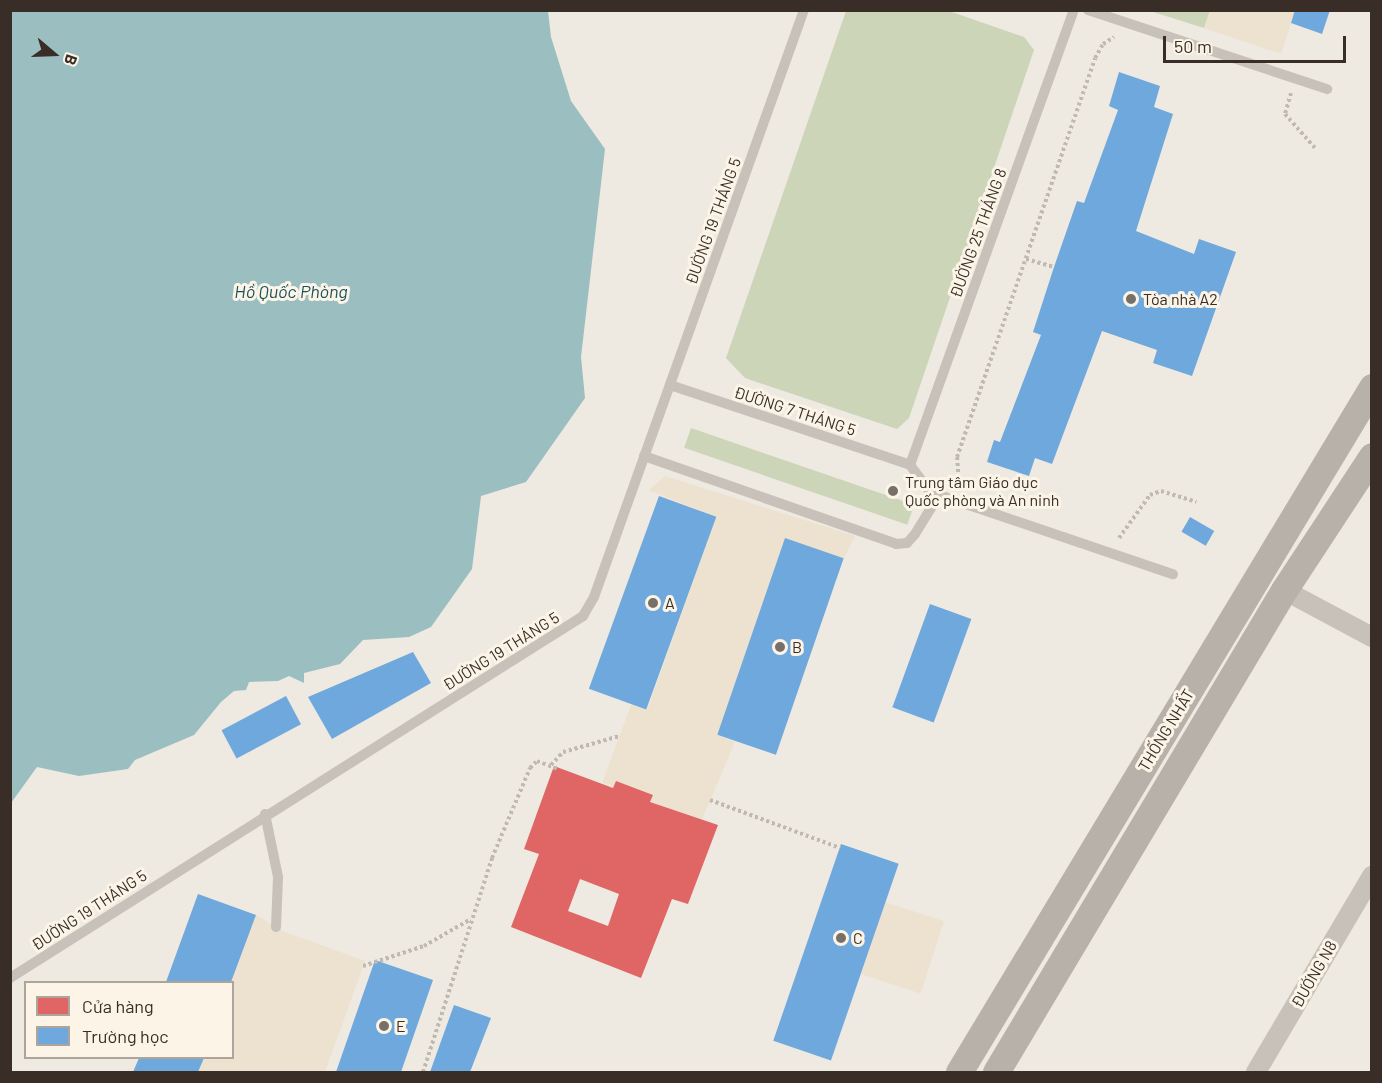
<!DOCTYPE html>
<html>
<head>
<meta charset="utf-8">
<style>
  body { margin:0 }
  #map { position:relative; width:1382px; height:1083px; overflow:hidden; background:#eee9e1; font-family:Barlow,sans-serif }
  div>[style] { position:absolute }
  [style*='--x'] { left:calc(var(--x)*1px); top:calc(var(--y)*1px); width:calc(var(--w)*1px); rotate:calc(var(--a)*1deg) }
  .green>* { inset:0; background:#cdd5b9; transform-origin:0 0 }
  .plaza>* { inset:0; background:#ede2cf; transform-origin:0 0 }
  .water>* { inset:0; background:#9bbec1 }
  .shops>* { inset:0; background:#e06666 }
  .schools>* { inset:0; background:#6fa8dc; transform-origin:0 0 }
  .path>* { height:4px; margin-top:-2px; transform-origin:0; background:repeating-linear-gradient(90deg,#c0b9b1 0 3px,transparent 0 6px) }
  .service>* { height:10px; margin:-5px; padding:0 5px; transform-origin:5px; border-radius:5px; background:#c7c1b9 }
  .minor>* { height:20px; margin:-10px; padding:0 10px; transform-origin:10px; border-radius:10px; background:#c7c1b9 }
  .secondary>* { height:27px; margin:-13.5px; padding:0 13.5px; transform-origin:13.5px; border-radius:13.5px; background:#b8b1aa }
  .dots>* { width:16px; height:16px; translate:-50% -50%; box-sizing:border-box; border:3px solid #fbf4e7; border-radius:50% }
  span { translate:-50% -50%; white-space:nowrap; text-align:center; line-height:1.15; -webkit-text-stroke:6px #fbf4e7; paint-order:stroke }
  .street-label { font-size:16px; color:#382e27 }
  .poi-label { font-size:16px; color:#382e27 }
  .left { translate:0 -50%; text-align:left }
  .water-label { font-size:18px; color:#19535d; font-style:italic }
  .frame { position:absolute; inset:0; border:12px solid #382e27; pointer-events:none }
  .legend { position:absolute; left:24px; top:981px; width:210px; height:78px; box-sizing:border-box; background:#fbf4e7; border:2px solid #ada59a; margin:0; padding:8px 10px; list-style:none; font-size:18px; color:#382e27 }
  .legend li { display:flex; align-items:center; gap:12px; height:30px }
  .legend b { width:30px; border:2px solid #ada59a }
  .north { position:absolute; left:24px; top:24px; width:60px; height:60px; -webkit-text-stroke:4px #fbf4e7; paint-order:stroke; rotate:109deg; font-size:16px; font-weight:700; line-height:24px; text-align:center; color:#382e27 }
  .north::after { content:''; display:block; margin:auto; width:21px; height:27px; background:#382e27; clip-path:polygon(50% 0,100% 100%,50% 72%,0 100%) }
  .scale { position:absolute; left:1163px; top:36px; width:183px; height:27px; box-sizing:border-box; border:3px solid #382e27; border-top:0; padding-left:8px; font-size:18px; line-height:21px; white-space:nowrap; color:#382e27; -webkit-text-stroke:4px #fbf4e7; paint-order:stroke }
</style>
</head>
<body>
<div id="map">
  <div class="green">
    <div style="clip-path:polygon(846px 11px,949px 11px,1024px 37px,1034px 50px,909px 418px,897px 429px,745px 378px,726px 358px)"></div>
    <div style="clip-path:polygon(1150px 11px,1210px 11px,1204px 28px)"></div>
    <div style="left:691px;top:428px;width:236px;height:21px;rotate:19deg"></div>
  </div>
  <div class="plaza">
    <div style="clip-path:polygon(1210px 11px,1295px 11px,1281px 54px,1204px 28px)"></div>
    <div style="clip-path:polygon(665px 476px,855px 536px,844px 558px,717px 735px,735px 742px,702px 820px,650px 802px,653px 795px,602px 783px,632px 703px,648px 708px,716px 517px,649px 490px)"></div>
    <div style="left:885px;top:902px;width:62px;height:76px;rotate:18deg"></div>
    <div style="clip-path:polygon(256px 915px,285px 932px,365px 961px,325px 1072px,198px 1072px,204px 1058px,232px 1058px,231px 982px)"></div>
  </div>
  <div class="water">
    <div style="clip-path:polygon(11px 10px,548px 11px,551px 37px,571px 101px,605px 149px,581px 357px,585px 398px,526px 482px,481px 496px,472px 569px,431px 627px,409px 637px,363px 640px,340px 664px,304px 673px,304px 683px,289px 676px,278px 681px,249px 682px,246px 690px,234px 691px,221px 702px,194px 735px,135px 760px,128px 769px,79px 776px,37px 767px,11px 803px)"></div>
  </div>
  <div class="shops">
    <div style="clip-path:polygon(evenodd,554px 766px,613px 788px,616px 781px,653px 795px,650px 802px,718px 825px,688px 904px,672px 899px,641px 978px,511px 927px,539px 854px,524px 849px,554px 766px,580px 879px,619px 894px,608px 926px,568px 911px,580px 879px)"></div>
  </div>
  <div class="schools">
    <div style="clip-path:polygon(1295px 10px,1330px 10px,1322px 34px,1291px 23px)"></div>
    <div style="clip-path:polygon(1119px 72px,1160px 86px,1154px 107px,1173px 114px,1136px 231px,1194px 254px,1199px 239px,1236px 252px,1192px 376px,1153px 363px,1157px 350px,1102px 331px,1052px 464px,1035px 458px,1029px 476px,987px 462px,994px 440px,1000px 442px,1041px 335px,1033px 332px,1054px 267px,1077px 201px,1084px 203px,1118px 110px,1109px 106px)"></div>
    <div style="left:659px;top:496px;width:61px;height:205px;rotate:20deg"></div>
    <div style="left:1190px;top:517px;width:28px;height:17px;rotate:30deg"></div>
    <div style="left:785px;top:538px;width:62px;height:208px;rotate:19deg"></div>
    <div style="left:930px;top:604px;width:44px;height:110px;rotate:20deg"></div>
    <div style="clip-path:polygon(413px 652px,431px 683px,332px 739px,308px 697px)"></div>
    <div style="left:286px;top:696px;width:32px;height:73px;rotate:62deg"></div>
    <div style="left:841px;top:844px;width:61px;height:208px;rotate:19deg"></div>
    <div style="clip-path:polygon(198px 894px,256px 915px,231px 982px,166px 982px)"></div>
    <div style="clip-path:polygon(375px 960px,433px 980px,401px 1072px,336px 1072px)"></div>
    <div style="clip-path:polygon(454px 1005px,491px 1018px,470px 1072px,430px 1072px)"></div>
    <div style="clip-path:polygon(139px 1058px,204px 1058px,198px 1072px,133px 1072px)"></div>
  </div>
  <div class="path">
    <div style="--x:1291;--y:93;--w:22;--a:106"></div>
    <div style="--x:1285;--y:114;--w:47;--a:48.5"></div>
    <div style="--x:1026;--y:259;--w:29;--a:16"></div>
    <div style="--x:959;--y:484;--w:27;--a:-94"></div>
    <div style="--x:957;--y:457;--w:422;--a:-70.9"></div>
    <div style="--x:1095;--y:58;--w:16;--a:-60"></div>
    <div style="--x:1103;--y:44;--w:13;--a:-32"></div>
    <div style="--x:1119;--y:538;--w:53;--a:-54.2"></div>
    <div style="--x:1150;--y:495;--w:12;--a:-20"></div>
    <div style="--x:1161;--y:491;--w:37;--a:17"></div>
    <div style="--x:551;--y:765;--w:18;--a:-47"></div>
    <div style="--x:563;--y:752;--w:59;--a:-15.7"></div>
    <div style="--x:710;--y:800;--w:139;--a:20.3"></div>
    <div style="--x:363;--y:966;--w:64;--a:-18.2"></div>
    <div style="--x:424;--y:946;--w:54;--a:-29.9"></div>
    <div style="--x:423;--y:1072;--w:225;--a:-72.1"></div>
    <div style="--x:492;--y:858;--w:98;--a:-67.1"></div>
    <div style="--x:530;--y:768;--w:10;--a:-45"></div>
    <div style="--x:537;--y:761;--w:22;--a:21"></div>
  </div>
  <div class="service">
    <div style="--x:1088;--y:10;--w:252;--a:18.3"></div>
    <div style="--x:670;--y:385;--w:253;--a:18.4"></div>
    <div style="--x:644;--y:456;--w:267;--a:19.2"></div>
    <div style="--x:896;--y:544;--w:11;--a:-5"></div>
    <div style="--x:907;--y:543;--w:12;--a:-48"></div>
    <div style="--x:915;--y:534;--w:46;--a:-58.4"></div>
    <div style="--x:910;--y:465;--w:484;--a:-70.2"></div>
    <div style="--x:910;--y:465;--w:30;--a:53"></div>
    <div style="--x:928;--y:489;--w:13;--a:29"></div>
    <div style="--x:939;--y:495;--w:247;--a:18.7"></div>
    <div style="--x:265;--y:814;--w:64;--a:78.3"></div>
    <div style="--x:278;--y:877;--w:50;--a:92.3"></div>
    <div style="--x:10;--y:978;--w:678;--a:-32.28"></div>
    <div style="--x:583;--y:616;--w:22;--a:-60"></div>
    <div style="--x:594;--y:597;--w:623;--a:-70.32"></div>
  </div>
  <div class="minor">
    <div style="--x:1284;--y:590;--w:100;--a:28.1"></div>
    <div style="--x:1256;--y:1072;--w:228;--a:-59.4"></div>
  </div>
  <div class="secondary">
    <div style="--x:959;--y:1072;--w:800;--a:-58.91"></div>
    <div style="--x:996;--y:1072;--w:561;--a:-59.14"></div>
    <div style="--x:1284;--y:590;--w:160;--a:-56.7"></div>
  </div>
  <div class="dots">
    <div style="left:1131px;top:299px;background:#786f68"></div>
    <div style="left:893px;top:491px;background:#786f68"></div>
    <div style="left:653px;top:603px;background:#786f68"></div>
    <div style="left:780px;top:647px;background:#786f68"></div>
    <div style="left:841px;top:938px;background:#786f68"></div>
    <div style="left:384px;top:1026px;background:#786f68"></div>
  </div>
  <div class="street-label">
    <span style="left:713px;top:221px;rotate:-70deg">ĐƯỜNG 19 THÁNG 5</span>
    <span style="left:978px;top:233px;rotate:-70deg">ĐƯỜNG 25 THÁNG 8</span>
    <span style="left:795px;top:411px;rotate:18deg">ĐƯỜNG 7 THÁNG 5</span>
    <span style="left:501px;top:651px;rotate:-32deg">ĐƯỜNG 19 THÁNG 5</span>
    <span style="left:1166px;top:730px;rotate:-59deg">THỐNG NHẤT</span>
    <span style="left:89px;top:910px;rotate:-33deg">ĐƯỜNG 19 THÁNG 5</span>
    <span style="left:1314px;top:974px;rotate:-60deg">ĐƯỚNG N8</span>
  </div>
  <div class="poi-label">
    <span class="left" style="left:1143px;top:299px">Tòa nhà A2</span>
    <span class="left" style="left:905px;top:491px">Trung tâm Giáo dục<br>Quốc phòng và An ninh</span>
    <span class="left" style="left:665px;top:603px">A</span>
    <span class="left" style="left:792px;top:647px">B</span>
    <span class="left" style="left:853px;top:938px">C</span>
    <span class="left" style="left:396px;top:1026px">E</span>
  </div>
  <div class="water-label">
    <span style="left:291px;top:291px">Hồ Quốc Phòng</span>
  </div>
  <div class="frame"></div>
  <ul class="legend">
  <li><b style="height:16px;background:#e06666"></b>Cửa hàng</li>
  <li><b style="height:16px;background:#6fa8dc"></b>Trường học</li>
  </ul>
  <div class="north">B</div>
  <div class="scale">50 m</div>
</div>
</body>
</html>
